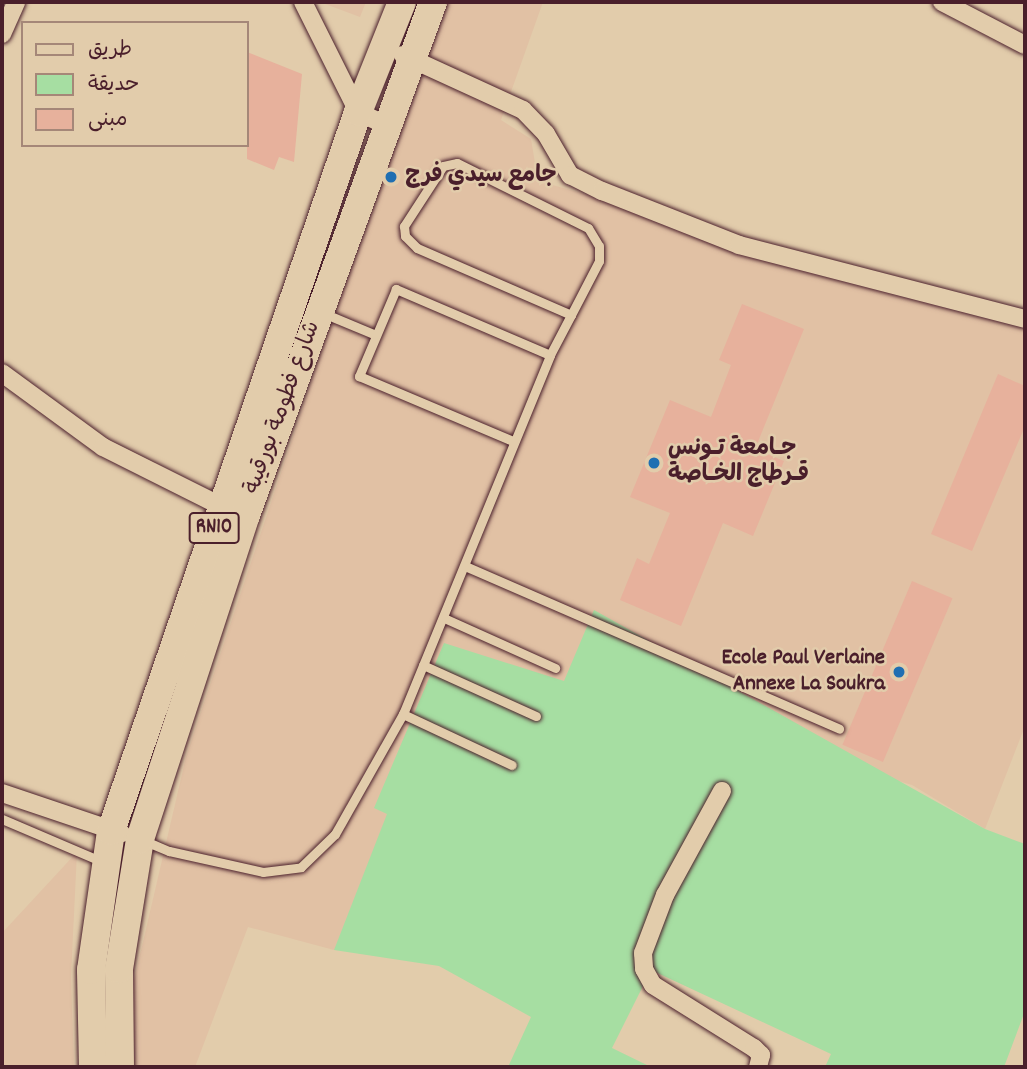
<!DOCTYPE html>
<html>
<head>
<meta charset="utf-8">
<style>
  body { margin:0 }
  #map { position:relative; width:1027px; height:1069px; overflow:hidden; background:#e2ccab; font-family:Dekko,"Playpen Sans Arabic",sans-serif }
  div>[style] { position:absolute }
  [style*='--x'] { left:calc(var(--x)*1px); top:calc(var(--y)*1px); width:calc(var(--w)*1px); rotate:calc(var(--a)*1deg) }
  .built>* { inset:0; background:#e1c1a4 }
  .green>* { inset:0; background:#a6dea2 }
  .building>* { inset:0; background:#e7b19c; transform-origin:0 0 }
  .roads { filter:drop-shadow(0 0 2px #4a1f2b) drop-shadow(0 0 2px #4a1f2b) }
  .lane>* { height:9px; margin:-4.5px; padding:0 4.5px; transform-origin:4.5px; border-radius:4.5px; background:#e2ccab }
  .street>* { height:18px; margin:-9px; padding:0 9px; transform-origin:9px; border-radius:9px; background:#e2ccab }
  .primary>* { height:28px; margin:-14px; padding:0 14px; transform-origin:14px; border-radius:14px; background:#e2ccab }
  .dots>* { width:19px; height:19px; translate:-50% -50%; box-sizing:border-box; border:4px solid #e2ccab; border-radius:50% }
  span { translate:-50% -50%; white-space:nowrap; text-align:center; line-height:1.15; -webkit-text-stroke:5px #e2ccab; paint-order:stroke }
  .shield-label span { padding:2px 5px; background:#e2ccab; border:2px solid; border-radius:5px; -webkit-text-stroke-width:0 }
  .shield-label { font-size:21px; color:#4a1f2b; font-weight:700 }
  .poi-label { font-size:23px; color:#4a1f2b; font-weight:700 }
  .left { translate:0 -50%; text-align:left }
  .right { translate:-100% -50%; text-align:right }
  .street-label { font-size:23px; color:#4a1f2b }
  .frame { position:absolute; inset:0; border:4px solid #4a1f2b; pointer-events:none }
  .legend { position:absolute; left:21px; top:21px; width:228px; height:126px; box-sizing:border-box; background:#e2ccab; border:2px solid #a58778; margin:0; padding:9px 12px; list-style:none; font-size:21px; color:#4a1f2b }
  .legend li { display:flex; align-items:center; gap:14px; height:35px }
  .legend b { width:35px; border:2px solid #a58778 }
</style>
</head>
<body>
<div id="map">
  <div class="built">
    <div style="clip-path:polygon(320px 2px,366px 2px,360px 17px)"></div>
    <div style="clip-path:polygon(447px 2px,543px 2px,501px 120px,531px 139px,538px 181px,1025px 316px,1025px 726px,985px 829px,912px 785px,564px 681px,334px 950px,248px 927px,195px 1067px,134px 1067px,133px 985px,186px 757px,333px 317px)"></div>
    <div style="clip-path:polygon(77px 852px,71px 976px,74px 1067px,2px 1067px,2px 933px)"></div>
  </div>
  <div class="green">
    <div style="clip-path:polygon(594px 610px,985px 829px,1025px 844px,1025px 1011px,1004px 1067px,825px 1067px,831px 1054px,651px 970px,612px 1048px,651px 1067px,508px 1067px,531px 1017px,439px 966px,334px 950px,387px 814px,374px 808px,444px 643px,564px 681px)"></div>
  </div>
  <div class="building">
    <div style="clip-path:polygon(247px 52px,302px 74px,294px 162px,279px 157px,274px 170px,247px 159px)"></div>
    <div style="clip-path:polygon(742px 304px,804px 329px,755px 449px,784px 461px,753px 536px,723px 523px,681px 626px,620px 600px,637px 558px,649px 564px,670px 513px,630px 497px,670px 400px,711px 417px,731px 365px,719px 360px)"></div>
    <div style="clip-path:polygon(998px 374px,1025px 386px,1025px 426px,972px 551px,931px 534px)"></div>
    <div style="left:912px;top:581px;width:44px;height:178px;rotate:23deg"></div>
  </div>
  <div class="roads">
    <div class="lane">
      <div style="--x:323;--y:313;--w:57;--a:22.5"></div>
      <div style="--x:550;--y:355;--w:45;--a:-62.3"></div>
      <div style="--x:571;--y:315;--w:61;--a:-62.6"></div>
      <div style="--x:599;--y:261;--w:15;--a:-90"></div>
      <div style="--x:599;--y:246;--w:21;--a:-121"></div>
      <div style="--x:588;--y:228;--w:146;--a:-153.6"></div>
      <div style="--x:457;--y:163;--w:14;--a:168"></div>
      <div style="--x:443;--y:166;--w:72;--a:123"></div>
      <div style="--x:404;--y:226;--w:10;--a:84"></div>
      <div style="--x:405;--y:236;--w:17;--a:45"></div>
      <div style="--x:417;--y:248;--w:168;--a:23.5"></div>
      <div style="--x:465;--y:566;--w:408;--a:23.5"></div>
      <div style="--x:444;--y:618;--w:122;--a:24.2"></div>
      <div style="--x:423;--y:665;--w:124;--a:24.3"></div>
      <div style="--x:403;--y:714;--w:120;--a:25.1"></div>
      <div style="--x:2;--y:819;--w:110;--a:23.1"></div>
      <div style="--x:145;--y:841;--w:26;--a:23"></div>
      <div style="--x:169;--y:851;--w:96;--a:12.6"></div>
      <div style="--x:263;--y:872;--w:38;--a:-7"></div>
      <div style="--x:301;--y:867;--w:47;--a:-44.1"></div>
      <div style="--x:335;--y:834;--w:138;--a:-60.5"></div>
      <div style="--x:403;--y:714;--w:388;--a:-67.7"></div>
      <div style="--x:550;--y:355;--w:168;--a:-156.8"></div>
      <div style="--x:396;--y:289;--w:95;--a:113"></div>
      <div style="--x:359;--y:376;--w:167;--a:22.9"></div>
    </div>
    <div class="street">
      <div style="--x:303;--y:2;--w:123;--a:63.4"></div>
      <div style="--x:358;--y:112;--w:29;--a:25"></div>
      <div style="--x:942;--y:2;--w:93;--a:27.4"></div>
      <div style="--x:2;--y:34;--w:35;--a:-66"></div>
      <div style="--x:403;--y:55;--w:132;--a:24.6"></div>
      <div style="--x:523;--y:110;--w:33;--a:46"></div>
      <div style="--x:546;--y:134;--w:48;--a:59.7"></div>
      <div style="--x:570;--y:175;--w:36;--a:27"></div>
      <div style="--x:602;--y:191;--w:147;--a:21.5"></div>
      <div style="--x:739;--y:245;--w:295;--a:14.5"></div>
      <div style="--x:2;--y:373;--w:125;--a:36.2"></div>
      <div style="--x:103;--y:447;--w:132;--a:26.6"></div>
      <div style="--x:722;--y:791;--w:119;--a:118.7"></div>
      <div style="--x:665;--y:895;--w:62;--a:110.8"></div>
      <div style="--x:643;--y:953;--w:16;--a:86"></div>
      <div style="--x:644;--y:969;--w:18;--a:61"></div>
      <div style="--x:653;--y:985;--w:119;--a:32"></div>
      <div style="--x:754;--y:1048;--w:10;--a:45"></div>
      <div style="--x:761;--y:1055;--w:12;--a:104"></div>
      <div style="--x:2;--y:793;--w:126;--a:18.6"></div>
    </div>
    <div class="primary">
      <div style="--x:93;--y:1067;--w:97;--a:-91.2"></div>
      <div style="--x:91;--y:970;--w:140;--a:-81.8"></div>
      <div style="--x:111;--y:831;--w:760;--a:-71.04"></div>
      <div style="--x:358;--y:112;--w:118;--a:-68.2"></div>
      <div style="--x:120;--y:1067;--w:98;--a:-90.6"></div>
      <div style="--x:119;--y:969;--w:132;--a:-80.8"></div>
      <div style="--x:140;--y:839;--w:341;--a:-71.9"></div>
      <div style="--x:246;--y:515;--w:546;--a:-69.97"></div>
    </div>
  </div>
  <div class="dots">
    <div style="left:391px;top:177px;background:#1f6fb2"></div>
    <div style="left:654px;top:463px;background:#1f6fb2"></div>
    <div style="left:899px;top:672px;background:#1f6fb2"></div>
  </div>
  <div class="shield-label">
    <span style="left:214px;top:528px">RN10</span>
  </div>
  <div class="poi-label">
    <span class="left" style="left:405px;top:177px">جامع سيدي فرج</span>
    <span class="left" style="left:668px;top:463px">جـامعة تـونس<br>قـرطاج الخـاصة</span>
    <span class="right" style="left:885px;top:672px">Ecole Paul Verlaine<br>Annexe La Soukra</span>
  </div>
  <div class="street-label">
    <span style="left:284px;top:408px;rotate:-70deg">شارع فطومة بورقيبة</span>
  </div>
  <div class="frame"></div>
  <ul class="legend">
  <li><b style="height:9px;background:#e2ccab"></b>طريق</li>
  <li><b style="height:19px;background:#a6dea2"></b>حديقة</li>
  <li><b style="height:19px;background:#e7b19c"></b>مبنى</li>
  </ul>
</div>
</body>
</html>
